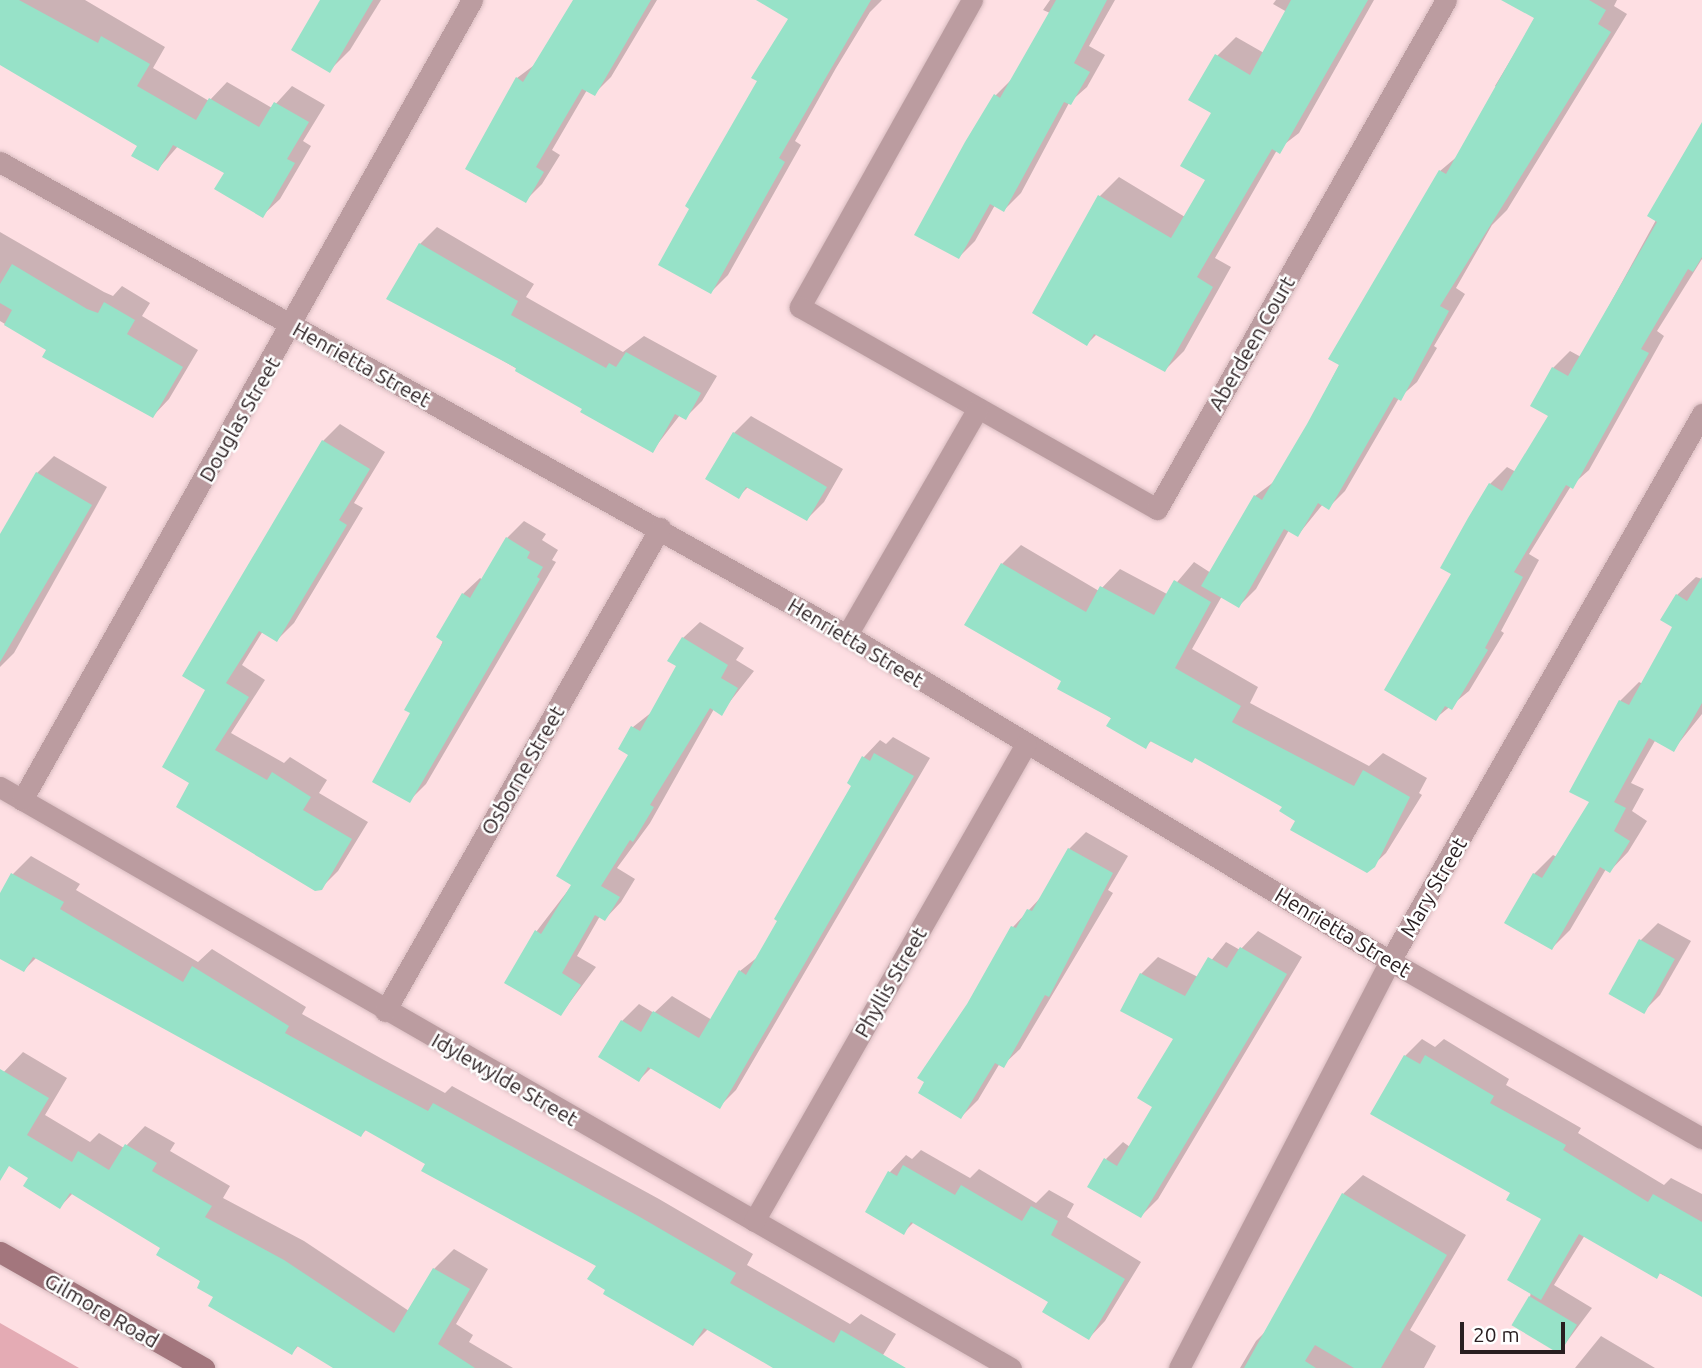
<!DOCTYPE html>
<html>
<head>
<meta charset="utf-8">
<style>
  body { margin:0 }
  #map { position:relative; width:1702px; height:1368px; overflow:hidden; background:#fedfe3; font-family:Ubuntu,sans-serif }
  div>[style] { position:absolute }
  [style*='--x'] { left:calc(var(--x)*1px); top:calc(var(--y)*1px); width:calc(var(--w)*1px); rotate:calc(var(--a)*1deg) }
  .green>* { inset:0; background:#e4abb4 }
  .shadow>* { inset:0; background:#0003 }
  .building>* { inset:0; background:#97e2c8; transform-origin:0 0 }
  .roads { filter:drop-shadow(0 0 2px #d8bcc0) drop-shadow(0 0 2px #d8bcc0) }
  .street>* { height:21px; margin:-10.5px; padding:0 10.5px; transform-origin:10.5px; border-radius:10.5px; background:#bb9ca0 }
  .secondary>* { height:21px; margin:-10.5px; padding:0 10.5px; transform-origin:10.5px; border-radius:10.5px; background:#a3767d }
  span { translate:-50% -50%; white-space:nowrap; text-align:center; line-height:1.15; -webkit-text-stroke:5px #fff; paint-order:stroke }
  .street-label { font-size:21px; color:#291e20 }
  .scale { position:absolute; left:1460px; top:1322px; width:105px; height:32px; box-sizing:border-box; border:4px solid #291e20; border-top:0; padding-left:9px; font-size:21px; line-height:24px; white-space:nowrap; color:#291e20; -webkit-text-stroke:5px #fff; paint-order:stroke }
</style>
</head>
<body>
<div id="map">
  <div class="green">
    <div style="clip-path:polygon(0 1323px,79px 1368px,0 1368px)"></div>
  </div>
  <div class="shadow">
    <div style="clip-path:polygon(0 0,85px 0,165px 47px,153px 68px,209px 101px,227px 82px,272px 108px,292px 86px,325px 105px,303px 141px,311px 146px,280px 199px,263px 215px,226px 172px,179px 145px,158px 169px,139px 146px,0 63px)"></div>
    <div style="clip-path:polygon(324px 0,381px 0,350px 50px,329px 71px)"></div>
    <div style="clip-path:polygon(574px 0,657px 0,611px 77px,594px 94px,587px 90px,552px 150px,560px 155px,542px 184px,525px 201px,517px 78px,537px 63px)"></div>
    <div style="clip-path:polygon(803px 0,882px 0,870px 12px,836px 68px,795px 141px,801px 145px,728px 275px,711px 292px)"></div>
    <div style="clip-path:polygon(1050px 0,1115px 0,1089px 46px,1105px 55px,1087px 87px,1069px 103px,1021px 193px,1004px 210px,995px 205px,975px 241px,959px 257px,996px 95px,1014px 77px,1050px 13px,1043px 10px)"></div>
    <div style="clip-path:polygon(1276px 0,1374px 0,1299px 133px,1277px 150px,1215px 258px,1231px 267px,1184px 351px,1165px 370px,1097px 334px,1087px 344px,1035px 313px,1100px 196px,1119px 177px,1185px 217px,1207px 180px,1217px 56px,1236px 37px,1264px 53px,1287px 12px,1273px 4px)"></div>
    <div style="clip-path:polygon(1539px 0,1617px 0,1614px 6px,1627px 14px,1507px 210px,1492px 225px,1456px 288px,1465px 294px,1434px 346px,1437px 348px,1417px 382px,1399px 398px,1345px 491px,1329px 507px,1323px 504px,1298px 535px,1289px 530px,1256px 589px,1239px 606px,1222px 596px,1192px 649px,1258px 687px,1250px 703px,1369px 766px,1383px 753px,1427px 778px,1419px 793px,1422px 795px,1386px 853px,1367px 871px,1284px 806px,1196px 757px,1152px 740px,1146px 746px,1064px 681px,1002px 564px,1021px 545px,1099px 591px,1120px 569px,1167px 594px,1194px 562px,1211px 573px,1255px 496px,1275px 481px,1308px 425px,1440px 171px,1459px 155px,1498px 88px,1495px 86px,1536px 18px)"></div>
    <div style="clip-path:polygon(1702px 136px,1702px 259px,1657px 331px,1664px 336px,1589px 470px,1571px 486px,1529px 554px,1539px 560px,1501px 631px,1504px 633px,1469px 691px,1436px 718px,1453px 574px,1490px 484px,1507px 467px,1516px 472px,1550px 415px,1553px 368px,1570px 351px,1581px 357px)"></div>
    <div style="clip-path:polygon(437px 227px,534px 284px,526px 297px,623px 352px,644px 336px,717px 376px,702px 401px,685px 418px,680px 415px,653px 450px,430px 317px,420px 244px)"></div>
    <div style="clip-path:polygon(0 232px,104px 292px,113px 296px,122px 286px,150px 303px,142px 316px,198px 350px,169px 399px,153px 416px,44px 356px,48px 350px,0 321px)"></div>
    <div style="clip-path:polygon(751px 416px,843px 469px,824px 502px,807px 519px,749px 486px,739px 496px,734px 433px)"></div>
    <div style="clip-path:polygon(340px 424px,385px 452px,354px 503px,363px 508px,294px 623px,277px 640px,263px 631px,242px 665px,265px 680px,231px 733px,284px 763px,290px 757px,327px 780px,319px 793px,368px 822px,338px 871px,321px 888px,192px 782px,207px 690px,323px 441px)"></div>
    <div style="clip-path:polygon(54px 456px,107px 487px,14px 653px,0 667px,0 539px,37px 473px)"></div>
    <div style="clip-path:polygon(524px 521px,546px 534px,542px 540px,558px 550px,552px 560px,556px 562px,426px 784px,409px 801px,412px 713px,463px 594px,480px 578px,483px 580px,507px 538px)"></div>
    <div style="clip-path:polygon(1696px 577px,1702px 579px,1702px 714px,1674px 749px,1656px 739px,1631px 783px,1644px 789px,1632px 811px,1647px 821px,1628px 852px,1610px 871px,1606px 869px,1570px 930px,1552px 948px,1507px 922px,1534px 874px,1553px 855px,1557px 857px,1591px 801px,1572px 791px,1620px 701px,1639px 682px,1643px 684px,1672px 631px,1677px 595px)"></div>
    <div style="clip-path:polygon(700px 622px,744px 648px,736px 660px,754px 671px,721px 713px,714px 709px,650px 823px,617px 868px,635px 879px,621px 902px,605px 919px,600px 916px,577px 956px,596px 967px,561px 1014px,536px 932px,573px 884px,630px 754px,621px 749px,633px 727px,652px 712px,678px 666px,683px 638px)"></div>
    <div style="clip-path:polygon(893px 737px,930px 758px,736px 1090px,719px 1107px,652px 1067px,639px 1080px,601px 1056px,622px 1021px,639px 1004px,654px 1013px,672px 996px,712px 1020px,740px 971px,759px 956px,853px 785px,849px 783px,864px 757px,880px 740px,886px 744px)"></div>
    <div style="clip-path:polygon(1086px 832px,1128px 856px,1108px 890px,1113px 893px,1020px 1049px,1003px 1065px,1000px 1063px,978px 1100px,961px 1117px,969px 1005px,1013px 927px,1044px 894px,1069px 849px)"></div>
    <div style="clip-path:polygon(31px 856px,80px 884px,76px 890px,198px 962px,212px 949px,306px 1007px,302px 1014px,384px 1060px,445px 1093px,452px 1086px,659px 1199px,753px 1254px,747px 1265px,850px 1324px,861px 1314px,896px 1334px,875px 1368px,797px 1368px,708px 1329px,693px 1344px,607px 1290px,598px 1265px,367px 1129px,361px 1135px,37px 957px,24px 970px,0 957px,0 897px,13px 874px)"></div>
    <div style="clip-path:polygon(1658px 923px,1691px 941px,1660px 995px,1643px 1012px,1610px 994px,1641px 940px)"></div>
    <div style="clip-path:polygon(1258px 931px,1302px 957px,1158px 1199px,1141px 1216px,1106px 1159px,1123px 1142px,1130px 1147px,1154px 1107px,1175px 1039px,1141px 974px,1158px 957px,1198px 977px,1226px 942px,1240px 950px)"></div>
    <div style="clip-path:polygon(1422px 1039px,1435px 1047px,1444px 1039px,1509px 1079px,1506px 1085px,1581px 1128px,1578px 1133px,1664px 1185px,1671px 1178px,1702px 1194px,1702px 1295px,1585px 1235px,1554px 1285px,1592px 1308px,1559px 1352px,1530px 1297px,1544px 1219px,1512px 1193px,1405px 1056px)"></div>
    <div style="clip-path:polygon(23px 1052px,67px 1078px,45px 1115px,90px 1142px,99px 1133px,124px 1148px,145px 1126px,175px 1143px,170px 1151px,230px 1186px,223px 1198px,304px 1241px,409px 1311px,434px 1269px,454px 1249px,488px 1269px,456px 1324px,473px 1335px,469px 1342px,513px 1368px,337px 1368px,299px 1345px,292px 1353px,216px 1296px,163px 1247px,73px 1193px,60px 1207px,31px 1177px,0 1159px,0 1076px)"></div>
    <div style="clip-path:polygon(921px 1150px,970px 1178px,979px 1169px,1036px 1203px,1049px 1190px,1074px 1204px,1067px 1217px,1141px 1262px,1105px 1321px,1089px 1338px,1051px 1302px,914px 1222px,904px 1232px,867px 1211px,890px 1172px,906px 1155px,912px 1159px)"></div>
    <div style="clip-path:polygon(1363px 1175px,1466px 1235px,1410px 1330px,1436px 1346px,1424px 1368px,1240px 1368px,1256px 1341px,1274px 1323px,1343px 1194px)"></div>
    <div style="clip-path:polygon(1601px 1336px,1655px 1368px,1575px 1368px)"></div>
  </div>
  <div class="building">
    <div style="clip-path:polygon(0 0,19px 0,98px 43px,101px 36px,150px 64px,137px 86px,196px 120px,209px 98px,259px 127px,274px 102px,309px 122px,287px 159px,295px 163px,263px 218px,214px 189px,224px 173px,173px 145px,158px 171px,131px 156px,137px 146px,0 65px)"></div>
    <div style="clip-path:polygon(320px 0,373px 0,330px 73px,291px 50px)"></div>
    <div style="clip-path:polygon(573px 0,651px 0,595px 96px,582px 89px,536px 167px,544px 172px,526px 203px,465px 169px,516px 77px,523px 82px)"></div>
    <div style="clip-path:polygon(756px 0,871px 0,779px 158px,785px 162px,711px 294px,658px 265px,689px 209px,685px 206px,757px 81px,751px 78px,788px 19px)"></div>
    <div style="clip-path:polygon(1056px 0,1107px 0,1074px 63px,1090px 72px,1071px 105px,1064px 102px,1004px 212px,990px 204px,959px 259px,914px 235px,965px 142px,994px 94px,1000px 98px)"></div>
    <div style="clip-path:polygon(1291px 0,1368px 0,1280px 154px,1272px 149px,1197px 277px,1213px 287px,1165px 372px,1094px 334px,1087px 346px,1032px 313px,1098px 195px,1171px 238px,1205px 180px,1180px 166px,1211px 113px,1188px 100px,1215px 54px,1250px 75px)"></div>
    <div style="clip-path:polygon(1501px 0,1589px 0,1606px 10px,1598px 24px,1611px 32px,1440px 306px,1449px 311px,1401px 401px,1394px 397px,1329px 510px,1318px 503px,1298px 537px,1284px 529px,1239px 608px,1201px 586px,1254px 495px,1262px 500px,1307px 424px,1339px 365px,1328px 359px,1439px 170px,1446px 174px,1534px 18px)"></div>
    <div style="clip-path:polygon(1702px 122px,1702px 257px,1693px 272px,1688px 269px,1641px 349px,1649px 353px,1573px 489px,1566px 485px,1514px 572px,1523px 577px,1485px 648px,1488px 650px,1452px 710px,1445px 706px,1436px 721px,1384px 690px,1451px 574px,1440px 568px,1468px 518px,1489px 483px,1502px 491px,1548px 416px,1530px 406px,1552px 367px,1568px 376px,1657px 222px,1647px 216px)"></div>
    <div style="clip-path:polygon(419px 243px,518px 301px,511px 315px,606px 368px,609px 363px,616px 367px,626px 352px,701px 393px,686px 420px,675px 414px,653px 453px,580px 412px,582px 409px,515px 371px,516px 368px,386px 299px)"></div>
    <div style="clip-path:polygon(12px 264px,87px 309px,98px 313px,104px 302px,135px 320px,127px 334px,183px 367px,153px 418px,42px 357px,46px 350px,4px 325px,12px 310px,0 303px,0 284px)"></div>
    <div style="clip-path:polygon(733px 432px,827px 487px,807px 521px,746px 487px,739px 499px,705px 479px)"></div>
    <div style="clip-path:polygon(322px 440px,370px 469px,339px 520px,347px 525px,277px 642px,259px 631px,226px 683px,249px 697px,215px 750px,267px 780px,272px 772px,311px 797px,303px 810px,352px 839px,322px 890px,315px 891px,176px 807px,189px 783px,162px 767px,205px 690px,182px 676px)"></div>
    <div style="clip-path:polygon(36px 472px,92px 505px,0 662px,0 534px)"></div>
    <div style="clip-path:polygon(506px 537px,530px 552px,527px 558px,543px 567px,537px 577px,540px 579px,410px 803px,372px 782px,410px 713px,404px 710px,443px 642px,436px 637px,462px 593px,470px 598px)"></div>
    <div style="clip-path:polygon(1001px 563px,1086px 612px,1100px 586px,1154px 615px,1174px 580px,1211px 602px,1175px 668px,1241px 706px,1232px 722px,1354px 786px,1363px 770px,1410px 797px,1375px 867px,1367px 873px,1290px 830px,1295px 821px,1279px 811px,1282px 807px,1195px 758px,1192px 763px,1150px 741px,1146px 749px,1106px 726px,1111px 718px,1057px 689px,1061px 681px,964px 625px)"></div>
    <div style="clip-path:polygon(1702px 577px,1702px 703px,1674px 752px,1649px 738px,1614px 802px,1626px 808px,1614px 831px,1630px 841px,1610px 873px,1600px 867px,1552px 950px,1504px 923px,1533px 873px,1542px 878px,1589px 802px,1569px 792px,1619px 700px,1629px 705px,1670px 631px,1672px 627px,1660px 620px,1676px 594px,1687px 601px)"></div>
    <div style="clip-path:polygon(682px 637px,728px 665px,721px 678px,738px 688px,722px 716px,710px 708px,650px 805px,654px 807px,633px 842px,630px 840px,601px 886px,620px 897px,605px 921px,595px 915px,562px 973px,581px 985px,561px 1016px,504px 983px,535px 930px,541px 934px,571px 885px,556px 876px,628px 755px,618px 749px,631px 726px,640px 731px,676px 666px,667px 661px)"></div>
    <div style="clip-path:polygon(874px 753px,914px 776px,720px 1109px,648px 1067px,639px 1082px,598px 1057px,621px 1020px,641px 1032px,653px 1011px,699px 1038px,739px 970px,746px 975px,777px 921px,774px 919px,851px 786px,847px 783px,862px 756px,870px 761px)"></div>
    <div style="clip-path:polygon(1068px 848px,1113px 873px,1049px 997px,1045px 995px,1004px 1068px,995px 1063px,961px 1119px,918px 1093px,924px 1082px,917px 1078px,967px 1004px,1011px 926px,1016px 928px,1027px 909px,1032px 911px)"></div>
    <div style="clip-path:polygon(11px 873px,64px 902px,60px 909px,183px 982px,192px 966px,289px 1026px,285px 1033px,366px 1078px,428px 1111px,433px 1103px,640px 1217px,736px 1273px,730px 1283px,834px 1343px,841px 1330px,906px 1368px,773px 1368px,704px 1328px,693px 1346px,603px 1294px,605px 1290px,587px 1279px,596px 1266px,421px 1171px,425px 1164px,365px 1130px,361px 1137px,33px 957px,24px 972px,0 959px,0 893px)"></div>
    <div style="left:1639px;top:939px;width:41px;height:63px;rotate:29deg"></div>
    <div style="clip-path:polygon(1240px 947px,1287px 974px,1141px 1218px,1087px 1187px,1104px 1158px,1117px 1166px,1152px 1107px,1137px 1098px,1173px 1039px,1120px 1011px,1140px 973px,1185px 996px,1208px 957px,1227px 968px)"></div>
    <div style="clip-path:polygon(1404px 1055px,1420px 1064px,1425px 1055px,1494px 1096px,1490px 1103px,1566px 1145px,1563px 1150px,1648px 1202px,1653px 1194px,1702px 1222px,1702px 1297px,1660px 1273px,1657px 1279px,1579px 1234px,1541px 1300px,1507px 1280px,1541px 1219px,1506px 1200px,1510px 1193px,1370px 1114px)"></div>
    <div style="clip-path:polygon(0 1069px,49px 1098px,27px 1135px,72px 1162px,78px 1151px,109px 1170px,125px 1144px,157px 1163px,152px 1171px,212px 1206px,205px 1217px,284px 1260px,394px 1333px,433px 1268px,470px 1289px,438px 1344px,475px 1368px,333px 1368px,297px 1346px,292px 1355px,208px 1306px,213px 1297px,197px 1288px,200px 1281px,156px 1255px,160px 1248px,70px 1193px,60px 1209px,23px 1186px,28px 1178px,9px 1166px,0 1181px)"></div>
    <div style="clip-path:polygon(903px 1165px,955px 1195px,961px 1185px,1022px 1221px,1031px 1206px,1058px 1221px,1051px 1235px,1125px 1279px,1089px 1340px,1042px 1312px,1048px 1302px,911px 1222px,904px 1235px,865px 1212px,888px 1171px,897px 1176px)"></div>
    <div style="clip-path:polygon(1342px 1193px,1447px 1255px,1381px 1368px,1354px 1368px,1315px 1345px,1305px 1361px,1316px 1368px,1244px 1368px)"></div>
    <div style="left:1529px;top:1296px;width:56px;height:34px;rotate:31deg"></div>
  </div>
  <div class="roads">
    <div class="street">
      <div style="--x:972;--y:0;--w:352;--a:119.3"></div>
      <div style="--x:800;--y:307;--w:410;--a:29.5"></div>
      <div style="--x:1157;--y:509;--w:585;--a:-60.41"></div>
      <div style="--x:0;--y:162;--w:970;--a:29.18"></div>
      <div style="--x:847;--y:635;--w:633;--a:30.98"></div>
      <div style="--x:1390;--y:961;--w:359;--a:29.6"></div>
      <div style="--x:847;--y:635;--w:262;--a:-60"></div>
      <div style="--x:0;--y:787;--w:1166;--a:29.89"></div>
      <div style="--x:22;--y:800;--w:918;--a:-60.64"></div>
      <div style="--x:385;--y:1011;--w:556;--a:-60.34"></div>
      <div style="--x:754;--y:1221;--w:549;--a:-60.31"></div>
      <div style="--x:1179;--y:1368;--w:458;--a:-62.6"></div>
      <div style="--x:1390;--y:961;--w:630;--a:-60.3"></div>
    </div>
    <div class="secondary">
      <div style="--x:0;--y:1252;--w:235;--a:29.6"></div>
    </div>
  </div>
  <div class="street-label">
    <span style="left:1251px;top:343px;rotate:-60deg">Aberdeen Court</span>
    <span style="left:362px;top:364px;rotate:29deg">Henrietta Street</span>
    <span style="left:239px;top:419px;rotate:-60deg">Douglas Street</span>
    <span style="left:856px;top:642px;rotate:31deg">Henrietta Street</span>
    <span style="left:522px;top:770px;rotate:-60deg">Osborne Street</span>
    <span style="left:1433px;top:887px;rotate:-60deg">Mary Street</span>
    <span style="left:1343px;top:932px;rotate:31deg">Henrietta Street</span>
    <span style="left:890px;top:982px;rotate:-60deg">Phyllis Street</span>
    <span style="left:505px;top:1079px;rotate:30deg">Idylewylde Street</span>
    <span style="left:102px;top:1310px;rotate:30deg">Gilmore Road</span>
  </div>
  <div class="scale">20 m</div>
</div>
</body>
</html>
